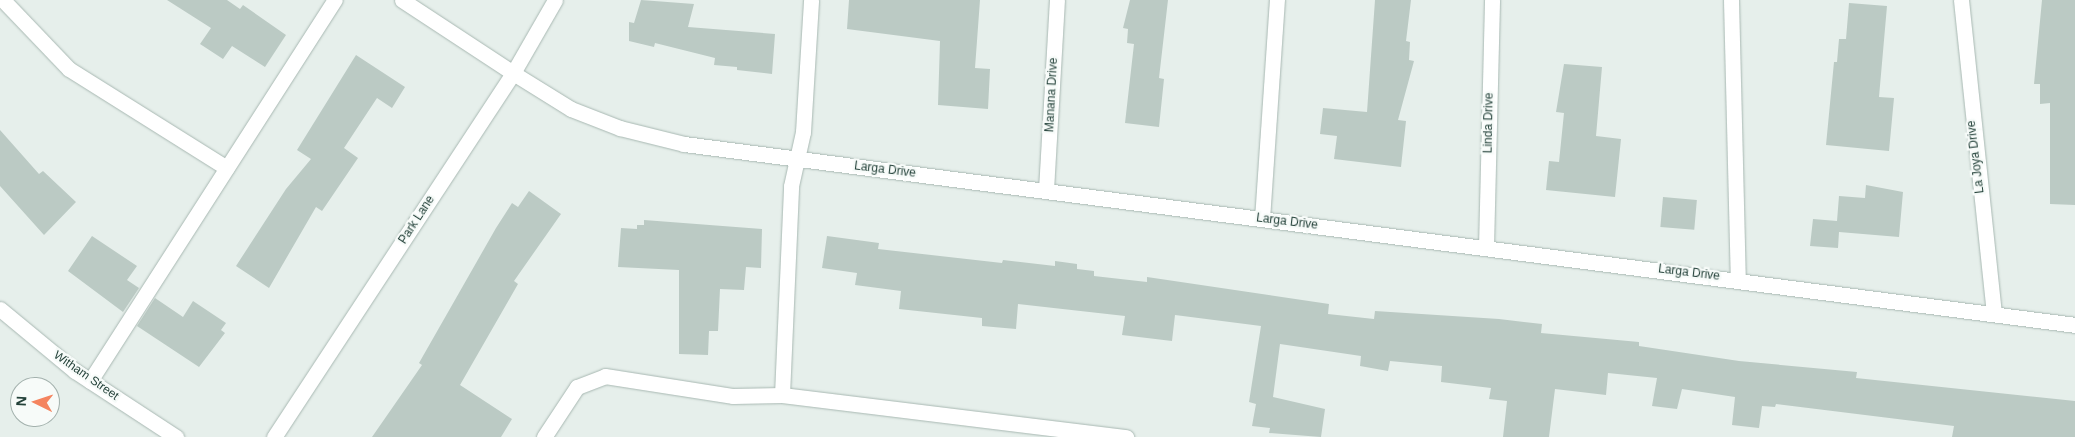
<!DOCTYPE html>
<html>
<head>
<meta charset="utf-8">
<style>
  body { margin:0 }
  #map { position:relative; width:2075px; height:437px; overflow:hidden; background:#e6efeb; font-family:Helvetica,sans-serif }
  div>[style] { position:absolute }
  [style*='--x'] { left:calc(var(--x)*1px); top:calc(var(--y)*1px); width:calc(var(--w)*1px); rotate:calc(var(--a)*1deg) }
  .building>* { inset:0; background:#bbcac4; transform-origin:0 0 }
  .roads { filter:drop-shadow(0 0 1px #a8b8b2) drop-shadow(0 0 1px #a8b8b2) }
  .service>* { height:15px; margin:-7.5px; padding:0 7.5px; transform-origin:7.5px; border-radius:7.5px; background:#fff }
  .minor>* { height:15px; margin:-7.5px; padding:0 7.5px; transform-origin:7.5px; border-radius:7.5px; background:#fff }
  .tertiary>* { height:15px; margin:-7.5px; padding:0 7.5px; transform-origin:7.5px; border-radius:7.5px; background:#fff }
  span { translate:-50% -50%; white-space:nowrap; text-align:center; line-height:1.15; -webkit-text-stroke:4.5px #f7fbf9; paint-order:stroke }
  .street-label { font-size:12px; color:#24423a }
  .north { position:absolute; left:10px; top:377px; width:50px; height:50px; box-sizing:border-box; background:#f7fbf9; border:1px solid #a3b1ad; border-radius:50%; rotate:274deg; font-size:14px; font-weight:700; line-height:20px; text-align:center; color:#24423a }
  .north::after { content:''; display:block; margin:auto; width:18px; height:22px; background:#f4845f; clip-path:polygon(50% 0,100% 100%,50% 72%,0 100%) }
</style>
</head>
<body>
<div id="map">
  <div class="building">
    <div style="clip-path:polygon(167px 0,227px 0,240px 9px,243px 5px,286px 35px,265px 67px,232px 46px,223px 59px,200px 44px,211px 28px)"></div>
    <div style="clip-path:polygon(641px 0,694px 4px,688px 27px,775px 34px,772px 74px,737px 70px,737px 67px,714px 65px,715px 58px,655px 43px,654px 47px,629px 41px,629px 22px,634px 23px)"></div>
    <div style="clip-path:polygon(849px 0,980px 0,975px 68px,990px 69px,988px 109px,938px 105px,940px 41px,847px 29px)"></div>
    <div style="clip-path:polygon(1130px 0,1168px 0,1159px 78px,1164px 79px,1159px 127px,1125px 123px,1134px 44px,1127px 43px,1128px 29px,1123px 28px)"></div>
    <div style="clip-path:polygon(1375px 0,1411px 0,1406px 41px,1410px 42px,1409px 60px,1414px 61px,1398px 120px,1406px 121px,1401px 167px,1334px 159px,1337px 136px,1320px 134px,1323px 108px,1367px 112px)"></div>
    <div style="clip-path:polygon(2042px 0,2075px 0,2075px 205px,2050px 204px,2050px 103px,2040px 104px,2040px 84px,2034px 84px)"></div>
    <div style="clip-path:polygon(1849px 3px,1887px 6px,1879px 97px,1894px 98px,1889px 151px,1826px 145px,1834px 62px,1837px 62px,1839px 39px,1846px 39px)"></div>
    <div style="clip-path:polygon(356px 55px,405px 87px,392px 108px,377px 98px,344px 148px,358px 158px,322px 211px,316px 207px,269px 288px,236px 266px,286px 189px,311px 159px,297px 150px)"></div>
    <div style="clip-path:polygon(1564px 64px,1602px 67px,1596px 136px,1621px 139px,1615px 197px,1546px 190px,1549px 161px,1559px 162px,1564px 113px,1556px 112px)"></div>
    <div style="clip-path:polygon(0 130px,39px 174px,43px 171px,76px 202px,44px 235px,0 186px)"></div>
    <div style="clip-path:polygon(1866px 185px,1903px 192px,1899px 237px,1839px 232px,1838px 248px,1810px 246px,1813px 219px,1837px 221px,1839px 196px,1865px 198px)"></div>
    <div style="clip-path:polygon(529px 191px,561px 214px,514px 281px,518px 284px,460px 385px,512px 419px,501px 437px,372px 437px,422px 365px,419px 363px,496px 228px,512px 203px,518px 207px)"></div>
    <div style="left:1663px;top:197px;width:34px;height:30px;rotate:5deg"></div>
    <div style="clip-path:polygon(644px 220px,762px 229px,761px 268px,746px 267px,744px 290px,720px 289px,718px 331px,709px 331px,708px 355px,679px 354px,679px 270px,618px 267px,621px 228px,637px 229px,637px 225px,644px 225px)"></div>
    <div style="clip-path:polygon(92px 236px,137px 266px,127px 280px,139px 288px,123px 312px,68px 271px)"></div>
    <div style="clip-path:polygon(827px 236px,879px 243px,878px 249px,1002px 263px,1003px 260px,1055px 266px,1055px 261px,1077px 264px,1077px 269px,1094px 271px,1094px 276px,1147px 282px,1147px 277px,1329px 304px,1328px 314px,1374px 319px,1375px 311px,1499px 319px,1542px 324px,1541px 333px,1639px 342px,1639px 346px,1739px 361px,1857px 372px,1856px 378px,2075px 401px,2075px 437px,1952px 437px,1954px 426px,1776px 404px,1775px 407px,1762px 406px,1759px 428px,1732px 425px,1735px 397px,1682px 389px,1677px 409px,1652px 406px,1657px 378px,1608px 373px,1606px 395px,1555px 389px,1549px 437px,1503px 437px,1507px 401px,1489px 399px,1491px 388px,1441px 382px,1442px 366px,1390px 361px,1388px 371px,1360px 366px,1361px 356px,1280px 344px,1273px 397px,1325px 409px,1321px 437px,1269px 433px,1270px 428px,1252px 426px,1256px 404px,1249px 402px,1261px 326px,1175px 315px,1172px 341px,1122px 335px,1125px 316px,1018px 304px,1016px 329px,982px 326px,982px 318px,899px 309px,901px 291px,855px 285px,857px 273px,822px 268px)"></div>
    <div style="clip-path:polygon(155px 298px,183px 317px,193px 301px,226px 323px,221px 330px,225px 333px,199px 367px,137px 326px)"></div>
  </div>
  <div class="roads">
    <div class="service">
      <div style="--x:3;--y:0;--w:95;--a:46.3"></div>
      <div style="--x:69;--y:69;--w:186;--a:32.1"></div>
      <div style="--x:1731;--y:0;--w:280;--a:88.6"></div>
      <div style="--x:1262;--y:219;--w:220;--a:-86.1"></div>
      <div style="--x:90;--y:381;--w:453;--a:-57.3"></div>
      <div style="--x:782;--y:395;--w:209;--a:-87.5"></div>
      <div style="--x:791;--y:186;--w:55;--a:-77.5"></div>
      <div style="--x:803;--y:132;--w:132;--a:-86.5"></div>
      <div style="--x:544;--y:437;--w:60;--a:-56.6"></div>
      <div style="--x:577;--y:387;--w:30;--a:-21"></div>
      <div style="--x:605;--y:376;--w:130;--a:8.9"></div>
      <div style="--x:733;--y:396;--w:49;--a:-1.2"></div>
      <div style="--x:782;--y:395;--w:347;--a:7"></div>
    </div>
    <div class="minor">
      <div style="--x:402;--y:0;--w:133;--a:33.3"></div>
      <div style="--x:1961;--y:0;--w:315;--a:84"></div>
      <div style="--x:1046;--y:190;--w:190;--a:-86.7"></div>
      <div style="--x:1486;--y:247;--w:247;--a:-88.6"></div>
      <div style="--x:0;--y:309;--w:97;--a:39.6"></div>
      <div style="--x:75;--y:371;--w:121;--a:33.2"></div>
    </div>
    <div class="tertiary">
      <div style="--x:513;--y:73;--w:68;--a:31.8"></div>
      <div style="--x:571;--y:109;--w:53;--a:21.2"></div>
      <div style="--x:620;--y:128;--w:66;--a:14"></div>
      <div style="--x:684;--y:144;--w:1403;--a:7.41"></div>
      <div style="--x:274;--y:437;--w:435;--a:-56.7"></div>
      <div style="--x:513;--y:73;--w:84;--a:-60.1"></div>
    </div>
  </div>
  <div class="street-label">
    <span style="left:1052px;top:95px;rotate:-87deg">Manana Drive</span>
    <span style="left:1489px;top:123px;rotate:-89deg">Linda Drive</span>
    <span style="left:1976px;top:157px;rotate:-97deg">La Joya Drive</span>
    <span style="left:885px;top:170px;rotate:7deg">Larga Drive</span>
    <span style="left:417px;top:220px;rotate:-57deg">Park Lane</span>
    <span style="left:1287px;top:222px;rotate:7deg">Larga Drive</span>
    <span style="left:1689px;top:273px;rotate:7deg">Larga Drive</span>
    <span style="left:86px;top:376px;rotate:35deg">Witham Street</span>
  </div>
  <div class="north">N</div>
</div>
</body>
</html>
